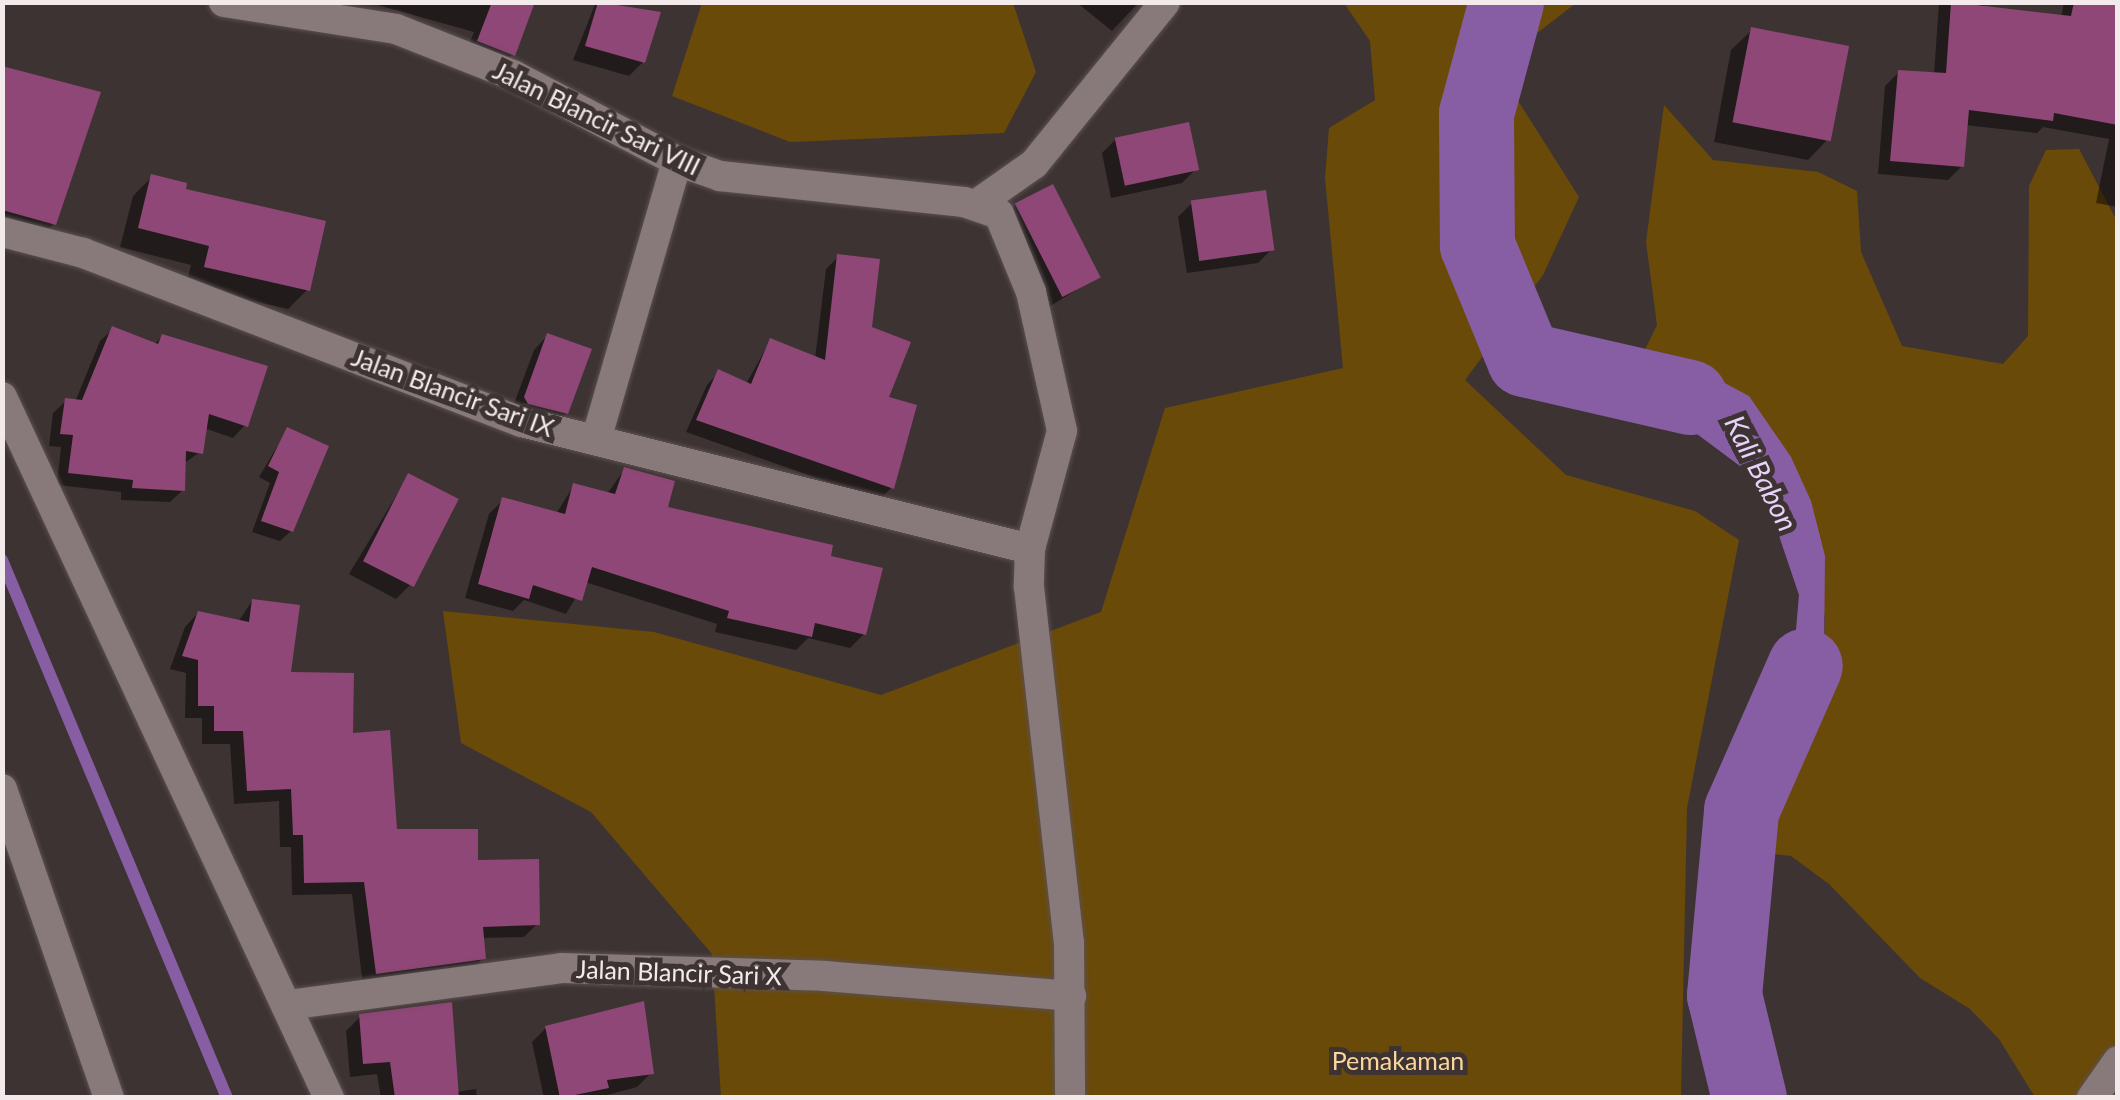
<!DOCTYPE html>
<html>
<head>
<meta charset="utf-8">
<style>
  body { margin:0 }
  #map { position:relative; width:2120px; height:1100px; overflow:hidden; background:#3e3333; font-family:Lato,sans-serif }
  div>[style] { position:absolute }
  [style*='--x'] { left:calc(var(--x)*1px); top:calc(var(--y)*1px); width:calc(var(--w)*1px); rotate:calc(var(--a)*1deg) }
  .green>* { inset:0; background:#6a4a08 }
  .water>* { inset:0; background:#875ea4 }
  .shadow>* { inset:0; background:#0007 }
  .stream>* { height:12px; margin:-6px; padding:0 6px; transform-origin:6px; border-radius:6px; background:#875ea4 }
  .river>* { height:75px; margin:-37.5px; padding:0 37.5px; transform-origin:37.5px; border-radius:37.5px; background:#875ea4 }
  .building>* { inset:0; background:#8e4776; transform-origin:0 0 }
  .roads { filter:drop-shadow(0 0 2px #5b5051) drop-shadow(0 0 2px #5b5051) }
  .minor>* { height:30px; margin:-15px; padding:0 15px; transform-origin:15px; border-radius:15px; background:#887a7b }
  span { translate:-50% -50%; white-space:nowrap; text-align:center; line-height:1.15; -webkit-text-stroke:10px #3e3333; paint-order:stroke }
  .street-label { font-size:25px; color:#f3ebeb }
  .park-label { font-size:25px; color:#fbd79c }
  .water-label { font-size:28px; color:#e7d2f9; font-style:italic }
  .frame { position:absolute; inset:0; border:5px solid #f3ebeb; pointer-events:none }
</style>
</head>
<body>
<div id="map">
  <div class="green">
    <div style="clip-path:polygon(702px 3px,1013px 3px,1036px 72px,1004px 133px,790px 142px,672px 96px)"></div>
    <div style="clip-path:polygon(1344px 3px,1576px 3px,1536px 34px,1513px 93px,1579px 197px,1543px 275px,1465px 380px,1566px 475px,1695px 511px,1739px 540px,1687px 808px,1681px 1097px,721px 1097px,712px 954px,591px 812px,461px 743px,443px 611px,654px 632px,881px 695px,1101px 612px,1165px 408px,1343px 368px,1325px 178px,1329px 128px,1375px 100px,1370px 41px)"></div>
    <div style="clip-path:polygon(1664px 105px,1713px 160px,1818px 172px,1857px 191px,1861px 252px,1902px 346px,2003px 364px,2028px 336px,2029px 186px,2046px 150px,2079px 149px,2118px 223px,2117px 1097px,2035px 1097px,1999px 1039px,1970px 1009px,1920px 978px,1829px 884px,1791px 856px,1747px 851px,1748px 814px,1781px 760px,1824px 659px,1825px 616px,1706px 373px,1638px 364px,1657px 325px,1646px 242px)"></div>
  </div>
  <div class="water">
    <div style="clip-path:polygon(1611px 361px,1706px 373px,1749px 396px,1791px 457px,1811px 501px,1825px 556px,1824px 659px,1781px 760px,1758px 757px,1791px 687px,1799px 595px,1771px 512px,1744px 469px,1670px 414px,1586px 383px,1596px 367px)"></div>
  </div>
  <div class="shadow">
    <div style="clip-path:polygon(367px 2px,533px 2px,513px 54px,499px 67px,465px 54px,474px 32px)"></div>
    <div style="clip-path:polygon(596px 2px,657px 13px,643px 62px,629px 76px,573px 60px)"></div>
    <div style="clip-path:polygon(1076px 2px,1139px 2px,1112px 31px)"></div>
    <div style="clip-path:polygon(1939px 2px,1985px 2px,1985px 10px,2061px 18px,2064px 2px,2118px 2px,2118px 207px,2096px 203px,2109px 139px,2043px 127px,2037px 133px,1965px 125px,1962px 166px,1948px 180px,1878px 174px,1885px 86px,1899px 72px,1934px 75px)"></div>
    <div style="clip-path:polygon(1752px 30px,1828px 139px,1808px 160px,1714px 142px,1731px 50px)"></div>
    <div style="clip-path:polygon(2px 69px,54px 223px,45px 233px,2px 221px)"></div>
    <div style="clip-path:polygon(1116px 139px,1196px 169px,1182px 183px,1111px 198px,1102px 153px)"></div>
    <div style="clip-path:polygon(152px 177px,183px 191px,307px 290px,288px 309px,186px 286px,191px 265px,120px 247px,133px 196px)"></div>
    <div style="clip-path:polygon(1192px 203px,1272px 249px,1258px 263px,1187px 273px,1178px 217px)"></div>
    <div style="clip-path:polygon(1016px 205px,1097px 277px,1041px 312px,1002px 219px)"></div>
    <div style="clip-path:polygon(838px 257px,869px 328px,886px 399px,891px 488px,879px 500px,686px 432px,707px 385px,719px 372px,746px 384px,770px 341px,815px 359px,826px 269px)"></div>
    <div style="clip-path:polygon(113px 329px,154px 345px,162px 336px,245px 425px,233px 438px,204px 428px,200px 452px,183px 464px,183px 490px,170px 502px,121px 500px,121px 492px,57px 485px,61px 447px,49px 446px,53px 413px,66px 401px,75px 402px,100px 341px)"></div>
    <div style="clip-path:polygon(547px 336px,566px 413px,552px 427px,511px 412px,534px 350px)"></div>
    <div style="clip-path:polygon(287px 430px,291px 531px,280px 541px,252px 532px,270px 483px,259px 477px)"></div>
    <div style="clip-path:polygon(624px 470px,665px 509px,828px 558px,864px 634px,850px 648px,808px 638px,796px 650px,715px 632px,717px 624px,585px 582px,566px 614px,524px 600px,513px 611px,465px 598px,489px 514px,503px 500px,556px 514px,574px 485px,607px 494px)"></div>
    <div style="clip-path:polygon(408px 476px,410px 585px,396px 599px,349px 574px)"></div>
    <div style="clip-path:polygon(252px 601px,289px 674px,351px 736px,395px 831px,475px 863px,537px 924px,524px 937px,482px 938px,483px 958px,470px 972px,363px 986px,352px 894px,292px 895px,291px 847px,280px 847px,279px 801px,234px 804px,230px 744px,202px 744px,202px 718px,185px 718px,186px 673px,170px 669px,185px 627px,198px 613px,238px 622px)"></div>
    <div style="clip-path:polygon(360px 1017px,456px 1092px,476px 1089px,477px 1098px,381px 1098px,377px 1074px,350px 1077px,346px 1031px)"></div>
    <div style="clip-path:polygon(546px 1028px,651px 1073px,637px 1087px,596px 1098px,544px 1098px,532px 1042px)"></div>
  </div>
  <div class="stream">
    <div style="--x:2;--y:560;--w:583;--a:67.3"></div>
  </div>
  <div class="river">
    <div style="--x:1506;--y:2;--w:115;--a:105.1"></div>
    <div style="--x:1476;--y:113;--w:132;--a:89.6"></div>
    <div style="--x:1477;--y:245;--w:123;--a:67.6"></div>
    <div style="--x:1524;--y:359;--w:170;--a:12.9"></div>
    <div style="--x:1749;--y:1098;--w:106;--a:-103.6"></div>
    <div style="--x:1724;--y:995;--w:186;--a:-84.7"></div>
    <div style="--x:1741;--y:810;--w:158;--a:-66.2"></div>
  </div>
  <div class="building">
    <div style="clip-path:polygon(492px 2px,535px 2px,515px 56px,477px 41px)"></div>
    <div style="clip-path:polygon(598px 2px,661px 12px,645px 63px,585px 46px)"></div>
    <div style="clip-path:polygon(1951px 2px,2071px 16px,2074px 2px,2118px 2px,2118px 125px,2054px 113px,2053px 121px,1969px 110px,1964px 167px,1890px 161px,1898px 70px,1946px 73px)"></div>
    <div style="left:1751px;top:27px;width:100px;height:97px;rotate:11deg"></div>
    <div style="clip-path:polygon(2px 66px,101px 92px,56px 225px,2px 210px)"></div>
    <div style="left:1189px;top:122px;width:49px;height:76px;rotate:78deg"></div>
    <div style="clip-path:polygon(151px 174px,187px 183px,186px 189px,326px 221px,310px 291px,204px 267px,209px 246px,138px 228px)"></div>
    <div style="left:1053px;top:184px;width:105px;height:43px;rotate:63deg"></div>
    <div style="left:1266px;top:190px;width:61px;height:76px;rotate:82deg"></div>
    <div style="clip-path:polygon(837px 254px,880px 259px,872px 327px,911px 342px,889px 397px,917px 405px,894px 489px,696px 420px,718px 369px,751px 384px,770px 338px,825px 360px)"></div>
    <div style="clip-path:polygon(112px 326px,158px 344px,162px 334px,268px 366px,248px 427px,209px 414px,203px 454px,186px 451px,185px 491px,132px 488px,133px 480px,68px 473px,73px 435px,60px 434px,65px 398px,82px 400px)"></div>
    <div style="clip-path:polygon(547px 333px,592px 349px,568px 414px,528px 404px,524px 397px)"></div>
    <div style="clip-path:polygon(287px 427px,329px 446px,293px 532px,261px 521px,279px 472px,268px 466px)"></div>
    <div style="clip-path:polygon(624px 467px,675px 481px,668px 507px,833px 545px,831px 556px,883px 568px,866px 635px,815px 623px,812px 637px,727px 618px,729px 611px,592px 567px,582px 601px,533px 585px,529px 599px,478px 584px,502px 497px,565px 514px,573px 483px,615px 494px)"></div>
    <div style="left:408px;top:473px;width:57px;height:99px;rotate:27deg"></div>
    <div style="clip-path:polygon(252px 599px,300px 605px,291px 672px,354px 673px,353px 733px,390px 730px,397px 829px,478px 829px,478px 860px,539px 859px,540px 925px,483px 927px,486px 959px,376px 974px,364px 882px,304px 883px,303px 835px,293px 835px,291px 789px,247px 791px,243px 731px,214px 731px,214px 706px,198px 706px,198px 660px,182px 656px,198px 611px,249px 622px)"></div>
    <div style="clip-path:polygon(644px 1001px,654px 1074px,607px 1080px,609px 1088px,560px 1098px,545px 1026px)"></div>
    <div style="clip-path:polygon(452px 1002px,459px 1098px,395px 1098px,390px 1062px,363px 1064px,359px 1014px)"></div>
  </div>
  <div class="roads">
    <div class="minor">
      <div style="--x:224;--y:2;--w:174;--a:8.9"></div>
      <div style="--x:396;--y:29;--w:126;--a:21.5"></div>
      <div style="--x:513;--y:75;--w:185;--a:27.7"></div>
      <div style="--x:677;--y:161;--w:46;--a:19.2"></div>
      <div style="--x:720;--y:176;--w:245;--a:6.1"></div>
      <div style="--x:964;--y:202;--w:37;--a:19"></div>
      <div style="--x:999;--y:214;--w:84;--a:67.7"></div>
      <div style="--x:1031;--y:292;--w:142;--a:77.4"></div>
      <div style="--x:1062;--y:431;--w:122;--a:105.2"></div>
      <div style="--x:1030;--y:549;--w:38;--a:92"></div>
      <div style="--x:1029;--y:587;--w:357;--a:83.6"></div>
      <div style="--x:1069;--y:942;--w:156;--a:89.6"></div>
      <div style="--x:977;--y:204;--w:70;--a:-35.1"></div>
      <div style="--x:1034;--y:164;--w:208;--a:-51"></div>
      <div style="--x:2;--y:232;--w:84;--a:14.5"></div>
      <div style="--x:83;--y:253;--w:470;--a:21.1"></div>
      <div style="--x:522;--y:422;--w:524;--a:14.04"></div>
      <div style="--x:2;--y:397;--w:774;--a:64.99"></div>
      <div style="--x:596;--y:440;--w:291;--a:-73.8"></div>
      <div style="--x:2;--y:789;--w:327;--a:70.9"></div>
      <div style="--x:288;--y:1005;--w:276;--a:-7.7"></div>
      <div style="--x:562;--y:968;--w:262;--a:1.7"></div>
      <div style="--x:824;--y:976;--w:248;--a:4.6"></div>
      <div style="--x:2092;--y:1098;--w:45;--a:-54.9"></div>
    </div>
  </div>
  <div class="street-label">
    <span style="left:597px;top:118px;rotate:26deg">Jalan Blancir Sari VIII</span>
    <span style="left:453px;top:392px;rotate:20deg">Jalan Blancir Sari IX</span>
    <span style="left:679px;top:972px;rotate:2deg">Jalan Blancir Sari X</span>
  </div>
  <div class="park-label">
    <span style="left:1398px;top:1060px">Pemakaman</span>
  </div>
  <div class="water-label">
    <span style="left:1762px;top:473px;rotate:63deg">Kali Babon</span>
  </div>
  <div class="frame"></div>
</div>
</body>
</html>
